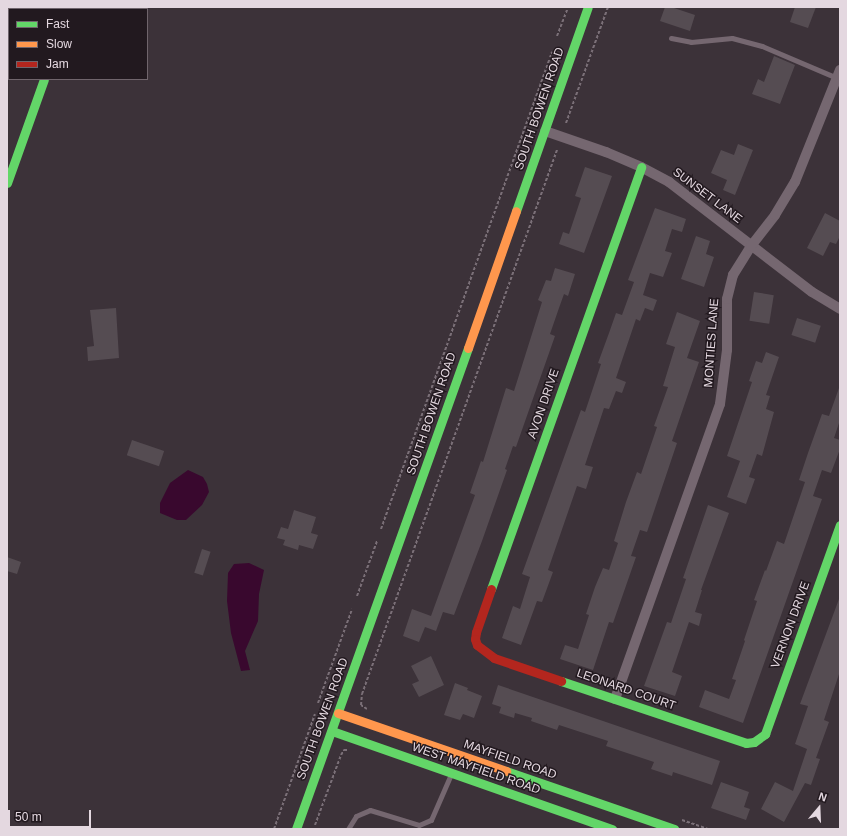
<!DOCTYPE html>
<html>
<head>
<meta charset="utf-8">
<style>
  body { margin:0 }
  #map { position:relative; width:847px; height:836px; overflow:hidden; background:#3c3239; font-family:Helvetica,sans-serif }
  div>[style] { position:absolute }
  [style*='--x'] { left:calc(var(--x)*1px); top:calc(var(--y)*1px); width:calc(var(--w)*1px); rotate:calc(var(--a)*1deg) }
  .water>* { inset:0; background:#39082e }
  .building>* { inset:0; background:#554c52; transform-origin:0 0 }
  .path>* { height:2px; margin-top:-1px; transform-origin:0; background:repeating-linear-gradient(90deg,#7b7078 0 3px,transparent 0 5px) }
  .lane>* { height:5px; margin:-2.5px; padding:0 2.5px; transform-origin:2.5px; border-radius:2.5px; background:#756770 }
  .street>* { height:10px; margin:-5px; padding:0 5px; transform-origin:5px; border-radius:5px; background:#756770 }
  .fast>* { height:9px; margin:-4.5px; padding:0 4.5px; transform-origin:4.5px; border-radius:4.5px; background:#63d668 }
  .slow>* { height:9px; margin:-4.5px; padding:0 4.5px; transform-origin:4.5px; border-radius:4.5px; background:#ff974d }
  .jam>* { height:9px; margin:-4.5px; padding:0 4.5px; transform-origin:4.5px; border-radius:4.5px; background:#b3261e }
  span { translate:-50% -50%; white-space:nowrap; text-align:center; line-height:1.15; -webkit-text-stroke:3px #22191f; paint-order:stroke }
  .street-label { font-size:12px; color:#e4d8e0 }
  .frame { position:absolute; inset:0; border:8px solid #e4d8e0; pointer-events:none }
  .legend { position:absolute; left:8px; top:8px; width:140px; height:72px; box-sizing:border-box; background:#22191f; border:1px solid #70656c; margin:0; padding:5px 7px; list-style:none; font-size:12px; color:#e4d8e0 }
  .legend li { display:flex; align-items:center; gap:8px; height:20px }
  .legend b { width:20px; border:1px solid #70656c }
  .north { position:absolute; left:799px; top:788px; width:40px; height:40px; -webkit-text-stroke:3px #22191f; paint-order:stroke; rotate:19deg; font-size:11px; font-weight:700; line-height:16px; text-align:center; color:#e4d8e0 }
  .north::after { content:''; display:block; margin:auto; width:14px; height:18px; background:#e4d8e0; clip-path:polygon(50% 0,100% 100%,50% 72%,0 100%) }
  .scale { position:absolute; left:8px; top:810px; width:83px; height:18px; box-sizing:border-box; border:2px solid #e4d8e0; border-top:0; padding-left:5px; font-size:12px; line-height:14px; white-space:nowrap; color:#e4d8e0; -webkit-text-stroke:3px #22191f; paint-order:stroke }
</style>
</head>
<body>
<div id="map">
  <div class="water">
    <div style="clip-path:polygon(188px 470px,203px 477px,207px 484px,209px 492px,202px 505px,186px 520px,177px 520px,160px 513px,160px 503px,170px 483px)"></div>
    <div style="clip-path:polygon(249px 563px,264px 570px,259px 594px,258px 621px,245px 651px,250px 670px,241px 671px,231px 633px,227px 601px,228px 573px,234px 564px)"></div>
  </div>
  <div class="building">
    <div style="clip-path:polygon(665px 7px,671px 7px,695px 15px,690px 31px,660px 21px)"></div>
    <div style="clip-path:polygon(795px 7px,816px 7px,808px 28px,790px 22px)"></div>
    <div style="clip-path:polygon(774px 56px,795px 65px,780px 104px,752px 94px,758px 79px,764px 82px)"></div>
    <div style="clip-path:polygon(738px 144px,753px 150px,735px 195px,723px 190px,727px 180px,711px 173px,721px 150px,734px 155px)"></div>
    <div style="clip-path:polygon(585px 167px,612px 176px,584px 253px,559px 244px,563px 232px,569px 234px,581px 198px,575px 196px)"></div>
    <div style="clip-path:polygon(655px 208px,686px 219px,682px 232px,672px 229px,665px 251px,672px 253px,663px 277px,650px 273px,643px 295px,657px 300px,653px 311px,645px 308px,640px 321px,636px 319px,616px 378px,626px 382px,622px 393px,616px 391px,609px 409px,604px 408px,585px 465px,593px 467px,586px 489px,577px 486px,548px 570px,553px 572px,542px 602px,537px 601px,521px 645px,502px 638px,513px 606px,520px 609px,530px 577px,522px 574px,581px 410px,585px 412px,601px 364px,598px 363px,609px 333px,616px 313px,622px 315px,634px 282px,628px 280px)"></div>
    <div style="clip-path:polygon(825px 213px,840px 221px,840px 236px,836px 244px,830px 242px,823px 256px,807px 248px)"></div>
    <div style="clip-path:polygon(696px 236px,710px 241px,706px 254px,714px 257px,704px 287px,681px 279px)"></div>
    <div style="clip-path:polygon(555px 268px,575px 274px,568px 296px,564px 294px,559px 308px,550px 334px,555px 336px,516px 447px,513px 446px,505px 469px,507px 470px,482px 541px,454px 615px,443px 612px,436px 631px,425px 627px,419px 642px,403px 636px,412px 609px,431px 616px,475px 495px,470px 493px,481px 461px,483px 462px,506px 388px,514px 391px,542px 302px,538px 300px,546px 280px,551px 281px)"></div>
    <div style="left:754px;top:292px;width:20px;height:29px;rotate:9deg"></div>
    <div style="clip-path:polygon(116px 308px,119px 358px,88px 361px,87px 347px,94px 346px,90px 310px)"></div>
    <div style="clip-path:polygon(677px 312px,700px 321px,687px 358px,699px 362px,672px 441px,677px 443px,647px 532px,640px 530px,631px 556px,636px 557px,613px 623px,609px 622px,593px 670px,560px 659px,565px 645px,578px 649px,589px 615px,586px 614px,595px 587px,603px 568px,609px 570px,618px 543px,614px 541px,626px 502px,637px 472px,641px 474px,657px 427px,654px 426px,668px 387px,663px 386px,675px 347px,666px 344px)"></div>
    <div style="left:797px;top:318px;width:25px;height:18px;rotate:18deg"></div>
    <div style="clip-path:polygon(766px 352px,779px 357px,766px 395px,770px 396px,766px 409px,774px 412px,762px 456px,757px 454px,749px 477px,755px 479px,746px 504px,727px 497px,740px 461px,727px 456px,752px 382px,749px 381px,756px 361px,762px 363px)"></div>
    <div style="clip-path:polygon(839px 388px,840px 388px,840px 420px,834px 438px,840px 440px,840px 449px,831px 473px,822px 470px,813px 496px,822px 499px,743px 723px,699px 707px,705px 690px,729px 699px,736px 680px,732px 679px,745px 641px,744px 640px,757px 601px,754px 600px,765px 570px,766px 571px,777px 541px,784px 544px,805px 482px,799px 480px,808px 453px,822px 414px,829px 416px)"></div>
    <div style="left:132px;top:440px;width:34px;height:16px;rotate:19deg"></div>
    <div style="clip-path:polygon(708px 505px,729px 513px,701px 590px,702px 590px,695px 612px,702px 614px,699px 626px,689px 622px,672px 672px,682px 676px,675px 696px,644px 686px,667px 622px,671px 623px,686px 579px,683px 578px)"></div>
    <div style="clip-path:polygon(294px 510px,316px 517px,311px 533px,318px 535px,313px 549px,299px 545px,298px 550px,283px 545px,285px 540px,277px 538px,281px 527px,288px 529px)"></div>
    <div style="left:202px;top:549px;width:9px;height:25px;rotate:18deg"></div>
    <div style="clip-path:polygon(7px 557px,21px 562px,17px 574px,7px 571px)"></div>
    <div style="clip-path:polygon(839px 599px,840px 599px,840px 671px,824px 720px,829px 722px,816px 758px,820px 759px,811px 785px,805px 783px,784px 822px,761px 809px,775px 782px,793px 791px,807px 749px,795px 744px,808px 706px,800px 704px)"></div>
    <div style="clip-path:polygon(431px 656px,444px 685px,419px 697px,412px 684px,419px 681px,411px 666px)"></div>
    <div style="clip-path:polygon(455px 683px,468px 688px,467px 690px,482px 696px,474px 718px,463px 714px,460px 720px,444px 715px)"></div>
    <div style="clip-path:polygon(498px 685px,720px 761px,712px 785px,673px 772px,672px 776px,651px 769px,654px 762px,606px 746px,608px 741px,559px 725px,557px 730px,531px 721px,532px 718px,515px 713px,514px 718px,499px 713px,501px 707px,492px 704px)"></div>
    <div style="clip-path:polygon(721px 782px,749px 792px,744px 807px,750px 809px,746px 820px,711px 808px)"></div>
  </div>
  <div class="path">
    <div style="--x:557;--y:36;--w:31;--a:-69"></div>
    <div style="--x:566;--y:123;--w:123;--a:-70.1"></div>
    <div style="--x:381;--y:529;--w:507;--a:-70.28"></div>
    <div style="--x:357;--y:596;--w:59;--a:-70"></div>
    <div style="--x:318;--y:703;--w:100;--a:-70.1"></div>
    <div style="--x:367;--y:709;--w:7;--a:-146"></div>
    <div style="--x:361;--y:705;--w:11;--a:-85"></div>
    <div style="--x:362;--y:694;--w:578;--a:-70.28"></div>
    <div style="--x:682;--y:820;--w:28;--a:19"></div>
    <div style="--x:315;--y:825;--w:75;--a:-69.6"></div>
    <div style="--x:341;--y:755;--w:6;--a:-59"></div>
    <div style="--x:344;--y:750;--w:4;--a:0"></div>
    <div style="--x:274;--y:829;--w:122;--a:-70.4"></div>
  </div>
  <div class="lane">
    <div style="--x:671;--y:38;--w:20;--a:11"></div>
    <div style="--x:691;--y:42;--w:41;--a:-5.6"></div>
    <div style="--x:732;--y:38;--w:31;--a:15"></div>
    <div style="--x:762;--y:46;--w:82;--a:23.1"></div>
    <div style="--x:348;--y:829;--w:15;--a:-58"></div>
    <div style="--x:356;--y:816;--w:15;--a:-23"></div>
    <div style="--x:370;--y:810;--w:51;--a:17"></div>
    <div style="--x:419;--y:825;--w:13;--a:-23"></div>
    <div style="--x:431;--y:820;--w:50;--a:-66.5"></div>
  </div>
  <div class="street">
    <div style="--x:545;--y:131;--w:65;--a:19"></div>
    <div style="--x:606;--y:152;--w:38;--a:23"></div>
    <div style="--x:641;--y:167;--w:32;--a:28"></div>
    <div style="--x:669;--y:182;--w:180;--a:37.6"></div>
    <div style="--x:812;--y:292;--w:33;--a:31"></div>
    <div style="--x:615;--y:699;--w:313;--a:-70.4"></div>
    <div style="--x:720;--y:404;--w:54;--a:-82.6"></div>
    <div style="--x:727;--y:350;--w:51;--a:-90"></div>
    <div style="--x:727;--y:299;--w:25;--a:-76"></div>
    <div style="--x:733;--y:275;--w:34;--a:-58"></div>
    <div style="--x:751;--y:246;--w:39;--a:-52"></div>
    <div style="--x:775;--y:215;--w:39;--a:-59"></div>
    <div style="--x:795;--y:182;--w:121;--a:-68.1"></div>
  </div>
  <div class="fast">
    <div style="--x:69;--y:9;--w:2;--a:-63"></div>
    <div style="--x:7;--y:183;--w:110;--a:-70.4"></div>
    <div style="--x:516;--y:211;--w:216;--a:-70.6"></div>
    <div style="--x:491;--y:589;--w:448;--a:-70.4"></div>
    <div style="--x:561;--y:681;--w:195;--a:18.5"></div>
    <div style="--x:746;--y:743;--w:8;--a:-7"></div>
    <div style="--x:754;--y:742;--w:14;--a:-36"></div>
    <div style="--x:765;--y:734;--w:222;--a:-70.3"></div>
    <div style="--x:332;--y:731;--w:297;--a:19.3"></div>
    <div style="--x:506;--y:771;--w:178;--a:19"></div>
    <div style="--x:296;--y:829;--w:511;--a:-70.32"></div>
  </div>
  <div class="slow">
    <div style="--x:468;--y:348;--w:145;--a:-70.7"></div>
    <div style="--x:338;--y:713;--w:178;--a:19"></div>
  </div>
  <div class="jam">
    <div style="--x:491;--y:589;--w:46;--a:109.2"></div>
    <div style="--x:476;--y:632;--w:7;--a:98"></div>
    <div style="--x:475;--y:639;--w:6;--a:72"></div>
    <div style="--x:477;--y:645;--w:21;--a:37"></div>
    <div style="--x:494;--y:658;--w:71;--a:18.9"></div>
  </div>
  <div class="street-label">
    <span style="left:540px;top:109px;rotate:-71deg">SOUTH BOWEN ROAD</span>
    <span style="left:707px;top:196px;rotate:37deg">SUNSET LANE</span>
    <span style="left:712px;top:343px;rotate:-86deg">MONTIES LANE</span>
    <span style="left:544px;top:404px;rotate:-71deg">AVON DRIVE</span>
    <span style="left:432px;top:414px;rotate:-71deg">SOUTH BOWEN ROAD</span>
    <span style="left:791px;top:625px;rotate:-70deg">VERNON DRIVE</span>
    <span style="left:626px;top:690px;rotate:19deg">LEONARD COURT</span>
    <span style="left:323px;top:719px;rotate:-70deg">SOUTH BOWEN ROAD</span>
    <span style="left:510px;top:760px;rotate:19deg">MAYFIELD ROAD</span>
    <span style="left:476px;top:769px;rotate:19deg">WEST MAYFIELD ROAD</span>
  </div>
  <div class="frame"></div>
  <ul class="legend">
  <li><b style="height:5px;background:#63d668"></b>Fast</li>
  <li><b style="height:5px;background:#ff974d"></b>Slow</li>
  <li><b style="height:5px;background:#b3261e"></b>Jam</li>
  </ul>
  <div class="north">N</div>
  <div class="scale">50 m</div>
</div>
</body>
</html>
